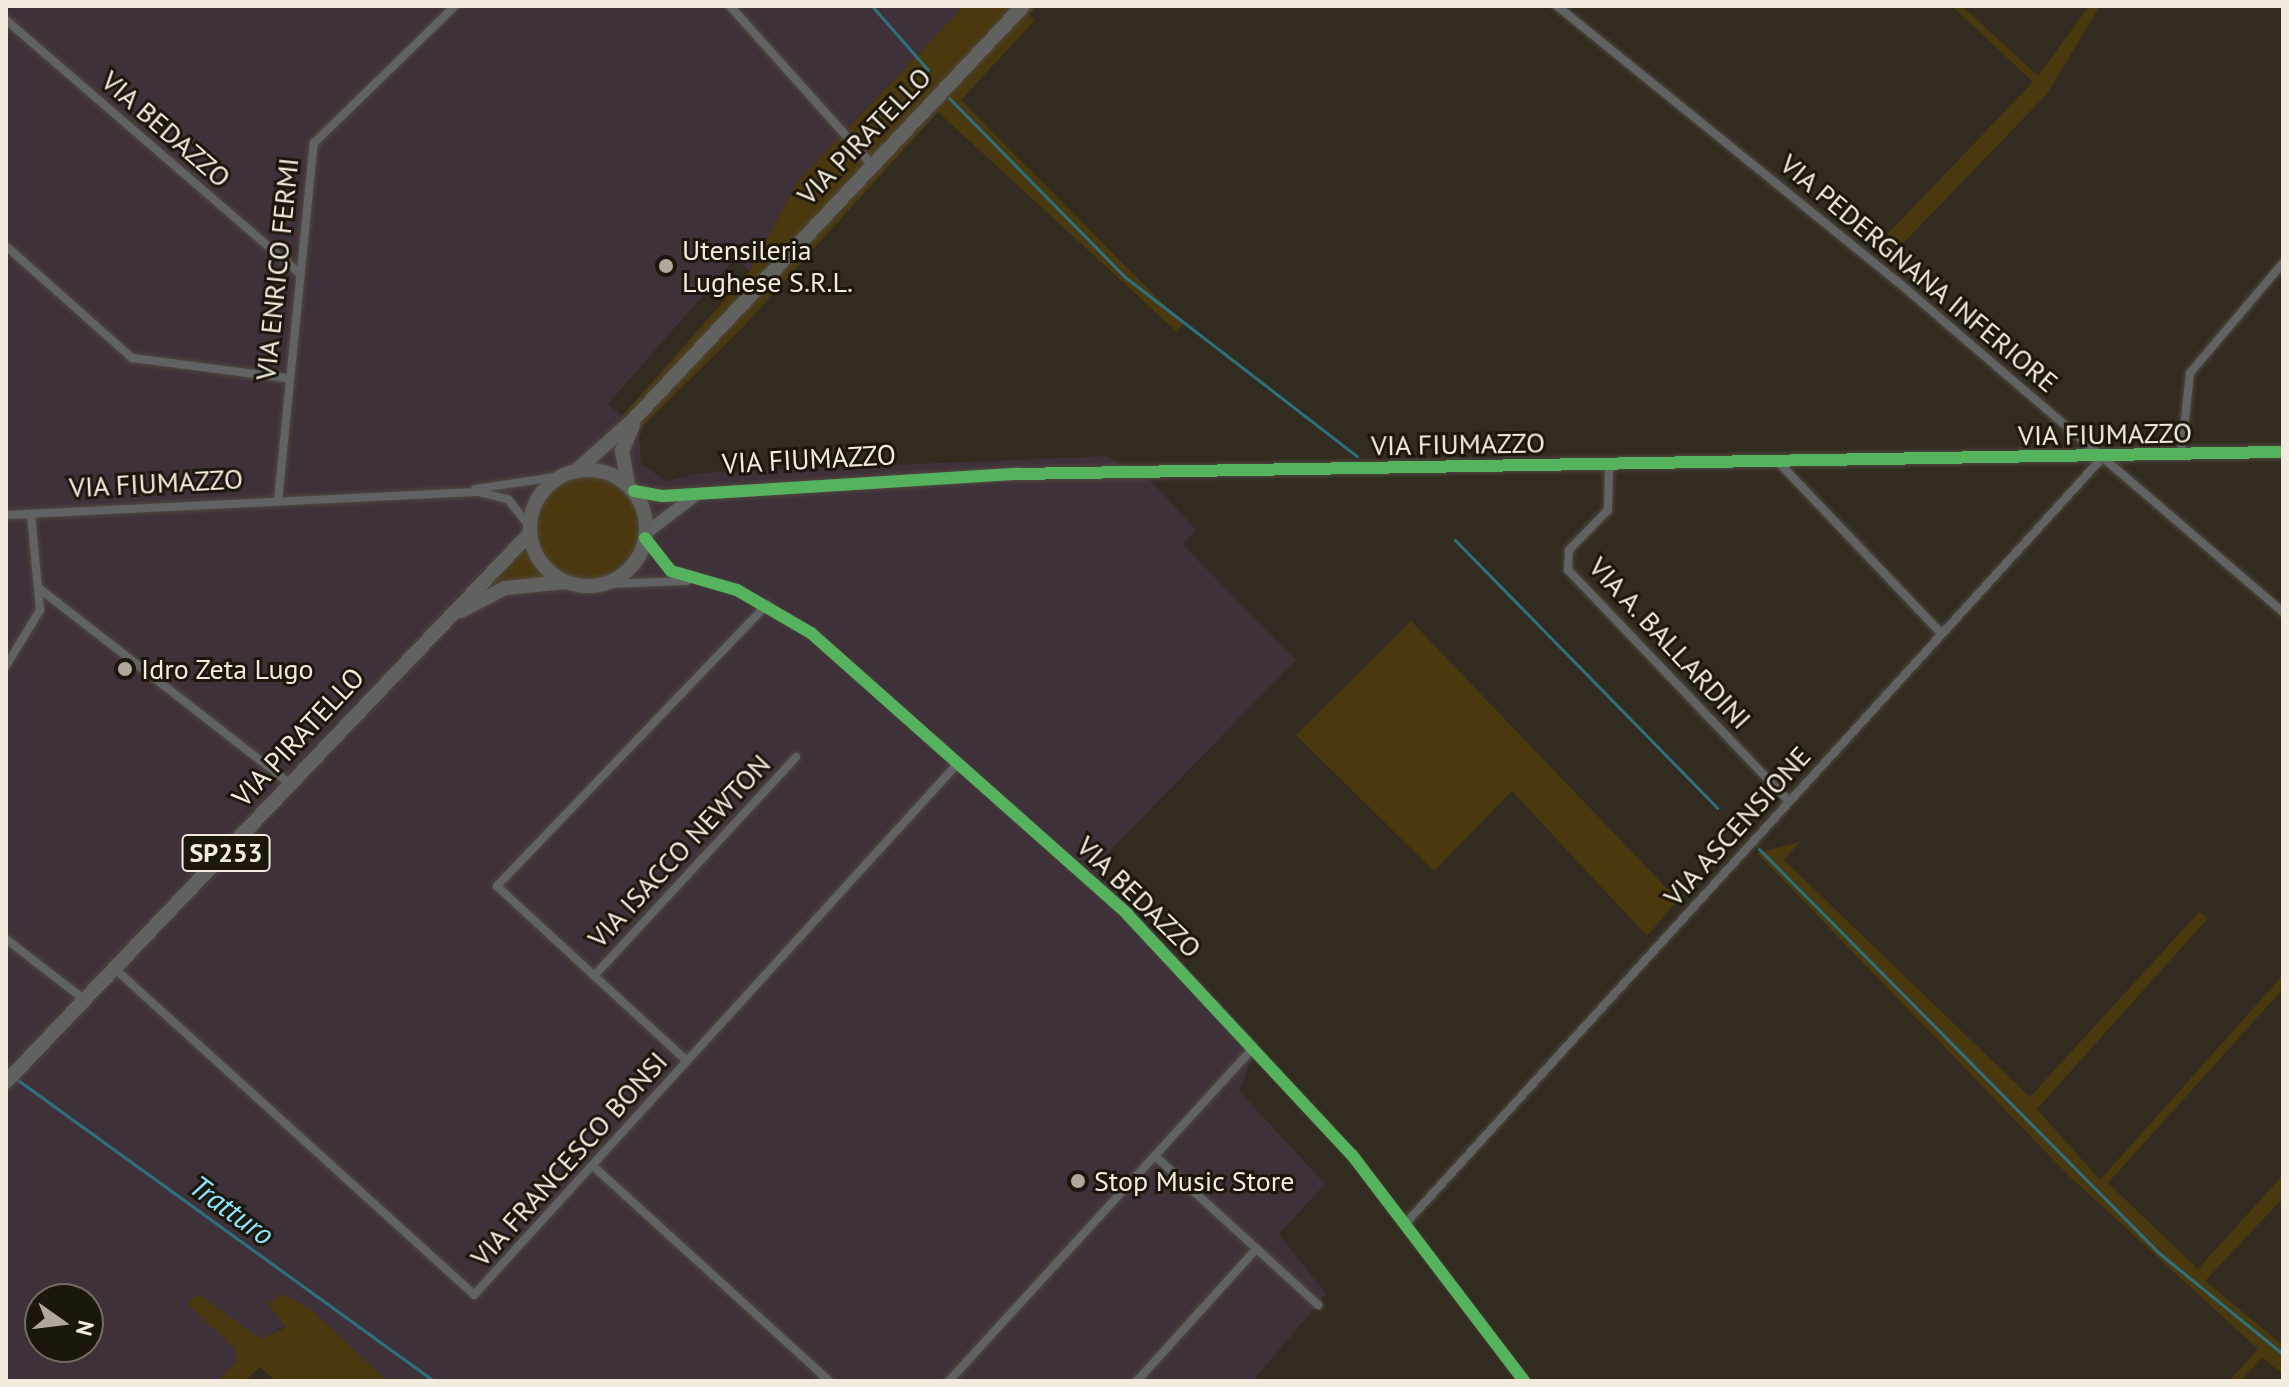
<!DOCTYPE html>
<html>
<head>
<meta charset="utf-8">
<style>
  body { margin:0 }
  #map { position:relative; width:2289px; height:1387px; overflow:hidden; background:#322b1f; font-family:"PT Sans",sans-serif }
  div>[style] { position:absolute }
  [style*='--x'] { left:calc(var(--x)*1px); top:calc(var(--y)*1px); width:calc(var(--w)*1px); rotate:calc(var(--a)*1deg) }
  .industrial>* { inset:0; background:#3f313a }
  .green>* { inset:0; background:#4a380f }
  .round { border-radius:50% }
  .stream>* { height:3px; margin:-1.5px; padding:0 1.5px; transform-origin:1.5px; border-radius:1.5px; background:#2e717e }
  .roads { filter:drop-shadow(0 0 2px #4f493f) drop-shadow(0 0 2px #4f493f) }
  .street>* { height:8px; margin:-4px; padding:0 4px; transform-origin:4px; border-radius:4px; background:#606264 }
  .secondary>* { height:12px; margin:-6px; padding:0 6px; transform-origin:6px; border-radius:6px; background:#616365 }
  .primary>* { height:14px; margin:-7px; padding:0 7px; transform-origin:7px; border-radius:7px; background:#616160 }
  .primary>.ring { margin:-7px; padding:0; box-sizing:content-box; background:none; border:14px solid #616160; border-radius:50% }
  .cycleway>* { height:12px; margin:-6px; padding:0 6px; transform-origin:6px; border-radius:6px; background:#56b35d }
  .dots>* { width:22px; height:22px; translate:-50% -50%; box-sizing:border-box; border:4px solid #1c170d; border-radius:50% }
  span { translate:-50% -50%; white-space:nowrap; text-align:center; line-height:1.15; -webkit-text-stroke:6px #1c170d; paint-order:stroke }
  .shield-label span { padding:2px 6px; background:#1c170d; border:2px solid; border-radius:6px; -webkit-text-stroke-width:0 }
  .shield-label { font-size:26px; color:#f3ecde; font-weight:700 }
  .street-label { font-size:28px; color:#f3ecde }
  .poi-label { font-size:28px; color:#f3ecde }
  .left { translate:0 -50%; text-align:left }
  .water-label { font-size:30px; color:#8ae7fd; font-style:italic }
  .frame { position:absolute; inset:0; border:8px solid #f3ecde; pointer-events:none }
  .north { position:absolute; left:24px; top:1283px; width:80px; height:80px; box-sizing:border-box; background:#1c170d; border:2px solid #726c61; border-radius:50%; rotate:104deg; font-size:22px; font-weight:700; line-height:32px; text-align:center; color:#f3ecde }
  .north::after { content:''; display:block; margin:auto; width:28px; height:36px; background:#afa89b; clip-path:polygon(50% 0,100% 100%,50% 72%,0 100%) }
</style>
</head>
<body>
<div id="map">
  <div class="industrial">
    <div style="clip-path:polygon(evenodd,6px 6px,964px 6px,797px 182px,750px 271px,735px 259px,608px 404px,639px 429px,641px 464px,666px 481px,700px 473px,1107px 456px,1153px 483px,1196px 530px,1182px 544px,1296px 660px,1094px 867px,1258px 1043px,1239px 1091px,1325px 1184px,1279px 1234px,1326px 1294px,1253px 1381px,387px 1381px,313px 1311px,261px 1339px,188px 1303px,234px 1347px,237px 1360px,218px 1381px,6px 1381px,6px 6px,40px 1299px,88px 1299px,88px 1347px,40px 1347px,40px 1299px)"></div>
  </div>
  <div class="green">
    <div style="clip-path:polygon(964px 6px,1036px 6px,1029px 14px,1034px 21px,961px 100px,1183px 324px,1177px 332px,938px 112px,743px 327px,640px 429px,622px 416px,750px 271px,797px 182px)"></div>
    <div style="clip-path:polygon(1952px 6px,1962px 6px,2038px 76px,2089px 6px,2100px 6px,2047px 94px,1886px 261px,1876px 246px,2033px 82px)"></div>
    <div class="round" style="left:536px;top:476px;width:104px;height:104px"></div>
    <div style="clip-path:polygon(523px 549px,545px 580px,481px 592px,514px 561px)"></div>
    <div style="clip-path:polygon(1411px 621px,1678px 900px,1647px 936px,1512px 791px,1434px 871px,1296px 735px)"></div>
    <div style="clip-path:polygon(1800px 842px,1784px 860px,2030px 1097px,2199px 912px,2208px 918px,2037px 1109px,2100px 1180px,2283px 975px,2283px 989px,2108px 1183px,2198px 1269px,2283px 1175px,2283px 1198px,2205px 1281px,2283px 1345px,2283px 1374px,2262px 1358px,2240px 1381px,2229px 1381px,2258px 1349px,2068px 1175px,1757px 853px)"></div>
    <div style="clip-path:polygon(283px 1294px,313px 1311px,387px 1381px,276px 1381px,260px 1367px,245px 1381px,218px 1381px,237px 1360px,234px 1348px,187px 1303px,199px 1295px,261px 1339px,286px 1327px,268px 1304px)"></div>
  </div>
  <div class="stream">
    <div style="--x:872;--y:6;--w:85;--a:48.8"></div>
    <div style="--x:949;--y:98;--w:251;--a:45.5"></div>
    <div style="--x:1125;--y:277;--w:293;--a:37.7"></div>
    <div style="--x:1455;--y:540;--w:375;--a:45.6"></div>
    <div style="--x:1759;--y:849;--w:569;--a:45.29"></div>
    <div style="--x:2159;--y:1253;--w:160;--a:39.2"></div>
    <div style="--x:15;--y:1078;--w:517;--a:35.87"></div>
  </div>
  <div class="roads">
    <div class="street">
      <div style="--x:730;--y:6;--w:213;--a:48.2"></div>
      <div style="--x:1557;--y:6;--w:439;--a:39"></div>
      <div style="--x:1898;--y:282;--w:507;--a:40.6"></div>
      <div style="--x:6;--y:20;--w:386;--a:40.8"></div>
      <div style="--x:6;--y:246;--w:169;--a:41.6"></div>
      <div style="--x:132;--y:358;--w:155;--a:7.4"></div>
      <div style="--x:2181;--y:456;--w:83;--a:-83.8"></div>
      <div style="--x:2190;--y:373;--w:144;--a:-49.8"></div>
      <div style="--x:1780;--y:464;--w:233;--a:46.4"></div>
      <div style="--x:1609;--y:466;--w:44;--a:91.3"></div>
      <div style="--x:1608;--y:510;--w:56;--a:134.3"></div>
      <div style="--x:1569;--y:550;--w:20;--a:93"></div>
      <div style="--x:1568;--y:570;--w:320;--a:46.3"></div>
      <div style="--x:475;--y:489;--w:88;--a:-8.5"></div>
      <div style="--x:278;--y:501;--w:360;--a:-84.3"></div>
      <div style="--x:314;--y:143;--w:197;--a:-44.2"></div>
      <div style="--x:6;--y:515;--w:474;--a:-2.8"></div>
      <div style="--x:479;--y:492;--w:30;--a:14"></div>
      <div style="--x:508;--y:499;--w:36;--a:52"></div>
      <div style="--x:645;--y:538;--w:42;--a:51.8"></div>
      <div style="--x:671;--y:571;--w:69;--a:16.1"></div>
      <div style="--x:737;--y:590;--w:86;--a:30.2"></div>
      <div style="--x:811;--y:633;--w:423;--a:41.6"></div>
      <div style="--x:1127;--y:914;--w:330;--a:47"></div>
      <div style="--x:1352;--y:1155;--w:284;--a:52.7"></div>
      <div style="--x:604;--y:584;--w:83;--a:-2.1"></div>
      <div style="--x:40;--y:589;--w:316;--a:37.9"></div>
      <div style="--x:6;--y:666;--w:66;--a:-58.7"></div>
      <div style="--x:40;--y:610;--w:96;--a:-95.4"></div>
      <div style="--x:6;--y:939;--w:100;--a:37.7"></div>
      <div style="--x:115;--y:969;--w:485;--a:42.2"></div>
      <div style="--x:474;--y:1295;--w:719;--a:-47.7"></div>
      <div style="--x:594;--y:976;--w:298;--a:-47.3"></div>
      <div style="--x:687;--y:1061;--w:258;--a:-137.4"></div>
      <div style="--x:497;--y:886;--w:390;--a:-46.2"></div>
      <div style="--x:1155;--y:1156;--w:221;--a:42.4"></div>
      <div style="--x:593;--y:1166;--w:319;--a:42.3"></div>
      <div style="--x:1406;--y:1223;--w:1034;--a:-47.7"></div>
      <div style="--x:949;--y:1381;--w:451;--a:-47.6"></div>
      <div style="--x:1137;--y:1381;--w:179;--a:-47.9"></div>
    </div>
    <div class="secondary">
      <div style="--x:634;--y:491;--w:29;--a:10"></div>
      <div style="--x:663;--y:496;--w:355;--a:-3.6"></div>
      <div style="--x:1017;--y:474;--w:1266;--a:-1"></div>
      <div style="--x:646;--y:533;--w:64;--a:-37.4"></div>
    </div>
    <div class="primary">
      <div class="ring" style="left:530px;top:470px;width:102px;height:102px"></div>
      <div style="--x:577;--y:470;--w:76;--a:-41.8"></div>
      <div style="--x:634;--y:419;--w:567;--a:-46.71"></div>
      <div style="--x:628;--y:485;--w:35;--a:-100"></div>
      <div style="--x:622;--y:451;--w:28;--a:-67"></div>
      <div style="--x:461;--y:611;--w:50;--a:-27.6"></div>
      <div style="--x:505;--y:588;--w:61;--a:-5.6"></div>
      <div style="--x:6;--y:1082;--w:759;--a:-46.33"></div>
    </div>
  </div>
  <div class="cycleway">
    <div style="--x:634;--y:491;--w:29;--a:10"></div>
    <div style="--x:663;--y:496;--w:355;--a:-3.6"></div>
    <div style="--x:1017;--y:474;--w:1266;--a:-1"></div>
    <div style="--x:645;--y:538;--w:42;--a:51.8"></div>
    <div style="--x:671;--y:571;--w:69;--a:16.1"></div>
    <div style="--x:737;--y:590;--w:86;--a:30.2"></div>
    <div style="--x:811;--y:633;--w:423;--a:41.6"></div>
    <div style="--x:1127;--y:914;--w:330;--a:47"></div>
    <div style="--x:1352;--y:1155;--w:284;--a:52.7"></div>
  </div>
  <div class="dots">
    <div style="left:666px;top:266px;background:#afa89b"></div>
    <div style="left:125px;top:669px;background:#afa89b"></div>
    <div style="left:1078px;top:1181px;background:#afa89b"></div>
  </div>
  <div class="shield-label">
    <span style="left:226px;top:853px">SP253</span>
  </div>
  <div class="street-label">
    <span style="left:166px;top:129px;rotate:41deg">VIA BEDAZZO</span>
    <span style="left:864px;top:136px;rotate:-46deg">VIA PIRATELLO</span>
    <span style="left:277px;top:269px;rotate:-84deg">VIA ENRICO FERMI</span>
    <span style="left:1919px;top:273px;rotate:40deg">VIA PEDERGNANA INFERIORE</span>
    <span style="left:2105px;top:434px;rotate:-1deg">VIA FIUMAZZO</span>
    <span style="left:1458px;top:444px;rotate:-1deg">VIA FIUMAZZO</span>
    <span style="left:809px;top:459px;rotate:-3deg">VIA FIUMAZZO</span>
    <span style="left:156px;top:483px;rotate:-3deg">VIA FIUMAZZO</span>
    <span style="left:1670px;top:643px;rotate:47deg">VIA A. BALLARDINI</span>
    <span style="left:298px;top:737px;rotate:-47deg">VIA PIRATELLO</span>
    <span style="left:1737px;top:826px;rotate:-48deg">VIA ASCENSIONE</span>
    <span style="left:679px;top:851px;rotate:-47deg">VIA ISACCO NEWTON</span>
    <span style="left:1139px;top:897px;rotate:44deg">VIA BEDAZZO</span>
    <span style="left:569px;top:1159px;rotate:-48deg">VIA FRANCESCO BONSI</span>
  </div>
  <div class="poi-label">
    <span class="left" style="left:682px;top:266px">Utensileria<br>Lughese S.R.L.</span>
    <span class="left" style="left:141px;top:669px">Idro Zeta Lugo</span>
    <span class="left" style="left:1094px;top:1181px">Stop Music Store</span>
  </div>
  <div class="water-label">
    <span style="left:232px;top:1210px;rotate:36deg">Tratturo</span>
  </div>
  <div class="frame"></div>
  <div class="north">N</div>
</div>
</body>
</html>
